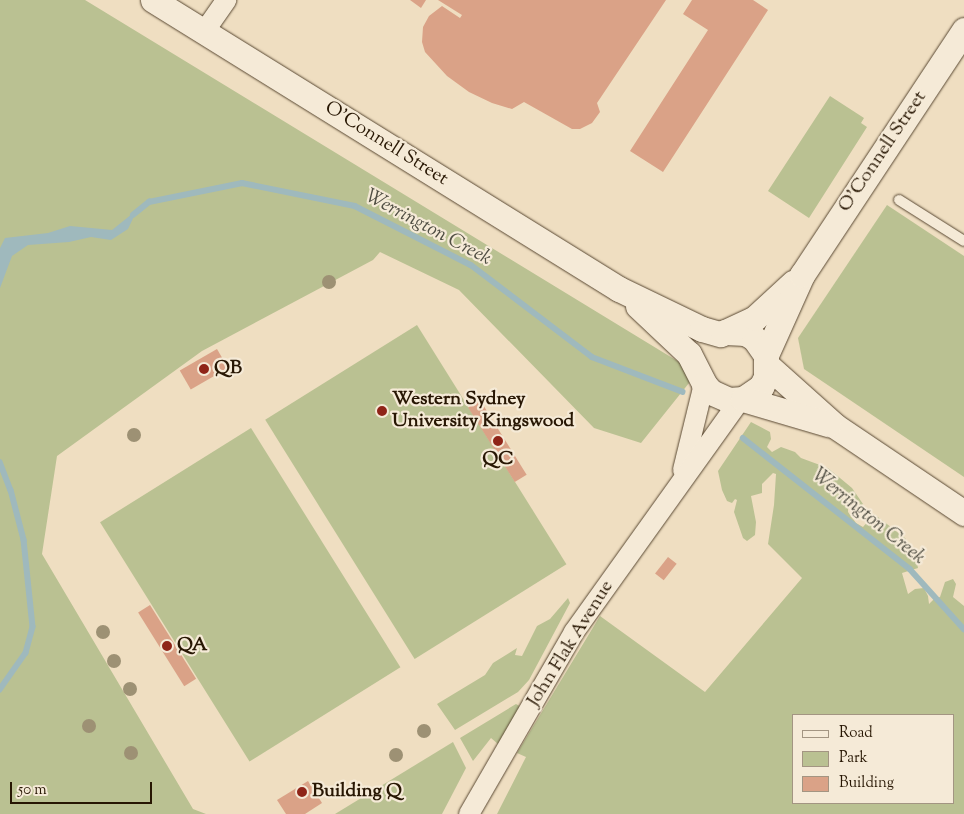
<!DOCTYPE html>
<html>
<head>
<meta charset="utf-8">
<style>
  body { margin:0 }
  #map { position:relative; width:964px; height:814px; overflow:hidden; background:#efdec1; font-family:"Sorts Mill Goudy",serif }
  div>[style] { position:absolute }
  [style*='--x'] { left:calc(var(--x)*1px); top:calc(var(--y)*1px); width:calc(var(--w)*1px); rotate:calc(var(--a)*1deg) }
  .green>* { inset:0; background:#bac192; transform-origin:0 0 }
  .water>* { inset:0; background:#9fb9bd }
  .stream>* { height:5.5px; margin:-2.75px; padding:0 2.75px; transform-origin:2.75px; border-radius:2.75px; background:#9fb9bd }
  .building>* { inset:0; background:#daa287; transform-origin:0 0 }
  .roads { filter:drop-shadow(0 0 1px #594832) drop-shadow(0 0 1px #594832) }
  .service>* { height:10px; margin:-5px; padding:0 5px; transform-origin:5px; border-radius:5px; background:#f5ead7 }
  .minor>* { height:20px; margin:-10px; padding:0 10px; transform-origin:10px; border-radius:10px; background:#f5ead7 }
  .tertiary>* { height:25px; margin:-12.5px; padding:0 12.5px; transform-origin:12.5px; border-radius:12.5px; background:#f5ead7 }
  .trees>* { width:14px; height:14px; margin:-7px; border-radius:50%; background:#9d9174 }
  .dots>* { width:14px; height:14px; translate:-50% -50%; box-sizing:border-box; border:2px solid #f5ead7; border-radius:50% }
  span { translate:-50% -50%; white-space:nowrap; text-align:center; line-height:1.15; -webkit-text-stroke:4.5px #f5ead7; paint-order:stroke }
  .street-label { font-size:19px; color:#271603 }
  .poi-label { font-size:19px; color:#271603; font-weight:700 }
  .left { translate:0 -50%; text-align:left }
  .water-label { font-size:20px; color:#514f44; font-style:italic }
  .legend { position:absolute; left:792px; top:714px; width:162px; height:90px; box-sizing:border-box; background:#f5ead7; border:1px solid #a39582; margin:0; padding:6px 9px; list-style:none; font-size:15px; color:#271603 }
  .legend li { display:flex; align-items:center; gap:10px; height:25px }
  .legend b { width:25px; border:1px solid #a39582 }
  .scale { position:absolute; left:10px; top:782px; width:142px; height:22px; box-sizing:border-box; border:2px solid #271603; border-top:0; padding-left:6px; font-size:15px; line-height:18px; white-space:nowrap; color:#271603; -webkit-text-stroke:4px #f5ead7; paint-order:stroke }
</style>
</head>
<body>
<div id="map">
  <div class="green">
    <div style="clip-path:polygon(0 0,85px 0,697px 373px,641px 443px,594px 428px,459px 290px,380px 252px,373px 260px,202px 351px,57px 456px,42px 554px,193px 809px,206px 814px,0 814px)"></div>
    <div style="clip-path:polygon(830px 96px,864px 118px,861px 123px,867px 127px,809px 218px,768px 191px)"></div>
    <div style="clip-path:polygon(887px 205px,964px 256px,964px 477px,804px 369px,798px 338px)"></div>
    <div style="left:417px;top:325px;width:282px;height:179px;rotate:58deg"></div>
    <div style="clip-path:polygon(evenodd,751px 422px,770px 432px,771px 439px,767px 447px,772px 452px,781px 447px,795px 452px,801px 458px,828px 468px,852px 488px,863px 504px,860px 508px,848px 508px,848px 512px,856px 523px,863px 527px,874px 514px,905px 538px,916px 558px,918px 568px,902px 573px,908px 594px,915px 589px,924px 588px,928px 596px,929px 604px,934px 599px,940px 597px,945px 582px,953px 579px,956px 584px,953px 597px,964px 606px,964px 814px,497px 814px,526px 757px,517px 753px,600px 616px,705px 692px,802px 578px,768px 544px,774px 505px,776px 474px,773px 473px,762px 484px,762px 493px,751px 496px,756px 522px,755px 535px,747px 541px,743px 538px,734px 512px,737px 500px,735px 499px,732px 503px,727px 501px,722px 490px,718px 471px,751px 422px,953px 715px,953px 803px,793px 803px,793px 715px,953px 715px)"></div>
    <div style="left:251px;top:428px;width:282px;height:178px;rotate:58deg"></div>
    <div style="clip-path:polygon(568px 598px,570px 603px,529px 680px,518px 692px,455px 730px,437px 704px,485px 675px,493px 663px,517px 648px,515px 655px,522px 656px,537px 626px,550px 619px)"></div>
    <div style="clip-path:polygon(516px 704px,521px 707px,498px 744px,491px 738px,473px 761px,460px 738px)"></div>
    <div style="clip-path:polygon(453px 742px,466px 768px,442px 814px,335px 814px)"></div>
  </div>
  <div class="water">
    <div style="clip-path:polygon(137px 210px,128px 229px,111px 240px,91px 237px,69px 242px,28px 245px,12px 256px,0 288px,0 248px,5px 238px,48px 233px,70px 226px,112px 230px)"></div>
  </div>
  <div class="stream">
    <div style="--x:133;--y:215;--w:21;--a:-39"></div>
    <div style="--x:149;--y:202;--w:95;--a:-11.5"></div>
    <div style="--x:242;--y:183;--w:115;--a:11.5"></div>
    <div style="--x:355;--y:206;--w:130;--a:27"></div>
    <div style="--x:471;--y:265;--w:152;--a:37.2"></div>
    <div style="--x:592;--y:357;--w:97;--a:21"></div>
    <div style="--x:743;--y:438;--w:212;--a:38.1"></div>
    <div style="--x:910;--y:569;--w:81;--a:48"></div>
    <div style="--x:0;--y:462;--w:30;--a:69"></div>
    <div style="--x:11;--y:490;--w:52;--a:75.4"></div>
    <div style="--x:24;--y:540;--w:87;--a:84.1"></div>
    <div style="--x:33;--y:627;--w:27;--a:105"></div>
    <div style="--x:26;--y:653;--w:45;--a:125.1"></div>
  </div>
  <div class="building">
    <div style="clip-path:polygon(410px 0,426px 0,421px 8px)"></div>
    <div style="clip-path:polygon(438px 0,666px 0,597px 103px,600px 112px,592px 123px,580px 129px,572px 129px,524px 102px,512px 109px,492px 103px,469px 92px,447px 76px,425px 52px,422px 42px,423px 27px,429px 16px,442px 6px,460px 18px,462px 15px)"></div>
    <div style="clip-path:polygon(692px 0,753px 0,768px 10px,663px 172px,630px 151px,708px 30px,683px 14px)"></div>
    <div style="left:217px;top:349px;width:22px;height:43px;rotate:60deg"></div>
    <div style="left:480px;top:400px;width:88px;height:14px;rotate:58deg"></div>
    <div style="left:668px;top:557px;width:11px;height:21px;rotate:38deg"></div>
    <div style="left:150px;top:605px;width:87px;height:14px;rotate:58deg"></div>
    <div style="clip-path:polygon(308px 781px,322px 803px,305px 814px,286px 814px,277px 800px)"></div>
  </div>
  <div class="roads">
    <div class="service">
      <div style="--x:899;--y:200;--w:77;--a:32.2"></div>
    </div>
    <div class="minor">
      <div style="--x:204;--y:32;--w:39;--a:-55"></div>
      <div style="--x:683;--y:470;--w:89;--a:-76.3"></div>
      <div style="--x:469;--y:814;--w:210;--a:-60"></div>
      <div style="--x:574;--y:632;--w:285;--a:-54.4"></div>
    </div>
    <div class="tertiary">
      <div style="--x:153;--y:0;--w:548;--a:31.81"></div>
      <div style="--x:619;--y:289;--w:92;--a:25.7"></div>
      <div style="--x:702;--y:329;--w:19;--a:16"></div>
      <div style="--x:638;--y:306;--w:70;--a:43.3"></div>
      <div style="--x:689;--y:354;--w:34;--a:63"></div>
      <div style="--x:704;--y:384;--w:11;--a:49"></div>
      <div style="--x:711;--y:392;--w:20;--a:24"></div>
      <div style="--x:729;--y:400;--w:14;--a:-4"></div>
      <div style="--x:743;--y:399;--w:22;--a:-34"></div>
      <div style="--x:761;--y:387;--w:11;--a:-63"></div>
      <div style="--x:766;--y:377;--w:22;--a:-90"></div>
      <div style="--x:766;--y:355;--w:21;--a:-125"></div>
      <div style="--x:754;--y:338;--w:10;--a:-151"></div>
      <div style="--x:745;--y:333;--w:20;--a:-177"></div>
      <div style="--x:723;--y:333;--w:35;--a:-25"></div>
      <div style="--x:755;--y:318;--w:52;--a:-42.6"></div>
      <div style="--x:766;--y:355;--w:88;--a:-65.8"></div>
      <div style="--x:802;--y:275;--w:294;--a:-56.5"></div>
      <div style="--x:768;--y:366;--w:90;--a:41.8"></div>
      <div style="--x:835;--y:426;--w:156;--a:34"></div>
      <div style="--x:743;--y:399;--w:89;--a:16.4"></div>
    </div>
  </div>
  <div class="trees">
    <div style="left:329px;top:282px"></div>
    <div style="left:134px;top:435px"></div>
    <div style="left:103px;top:632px"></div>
    <div style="left:114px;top:661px"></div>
    <div style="left:130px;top:689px"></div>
    <div style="left:89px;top:726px"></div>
    <div style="left:424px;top:731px"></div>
    <div style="left:131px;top:753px"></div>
    <div style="left:396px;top:755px"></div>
  </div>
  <div class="dots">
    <div style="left:204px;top:369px;background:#8f2418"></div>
    <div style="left:382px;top:411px;background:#8f2418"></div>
    <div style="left:498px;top:441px;background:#8f2418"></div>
    <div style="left:167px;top:646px;background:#8f2418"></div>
    <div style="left:302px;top:792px;background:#8f2418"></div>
  </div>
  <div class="street-label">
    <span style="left:386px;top:144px;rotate:32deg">O'Connell Street</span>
    <span style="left:883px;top:152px;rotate:-56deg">O'Connell Street</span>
    <span style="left:571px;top:644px;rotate:-58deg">John Flak Avenue</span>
  </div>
  <div class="poi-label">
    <span class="left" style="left:214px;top:369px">QB</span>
    <span class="left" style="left:392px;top:411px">Western Sydney<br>University Kingswood</span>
    <span style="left:498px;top:460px">QC</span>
    <span class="left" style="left:177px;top:646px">QA</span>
    <span class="left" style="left:312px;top:792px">Building Q</span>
  </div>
  <div class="water-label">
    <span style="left:428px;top:228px;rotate:28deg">Werrington Creek</span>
    <span style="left:868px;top:517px;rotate:39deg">Werrington Creek</span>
  </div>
  <ul class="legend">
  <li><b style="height:6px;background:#f5ead7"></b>Road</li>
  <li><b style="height:14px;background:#bac192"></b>Park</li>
  <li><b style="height:14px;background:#daa287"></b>Building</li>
  </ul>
  <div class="scale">50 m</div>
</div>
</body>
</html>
